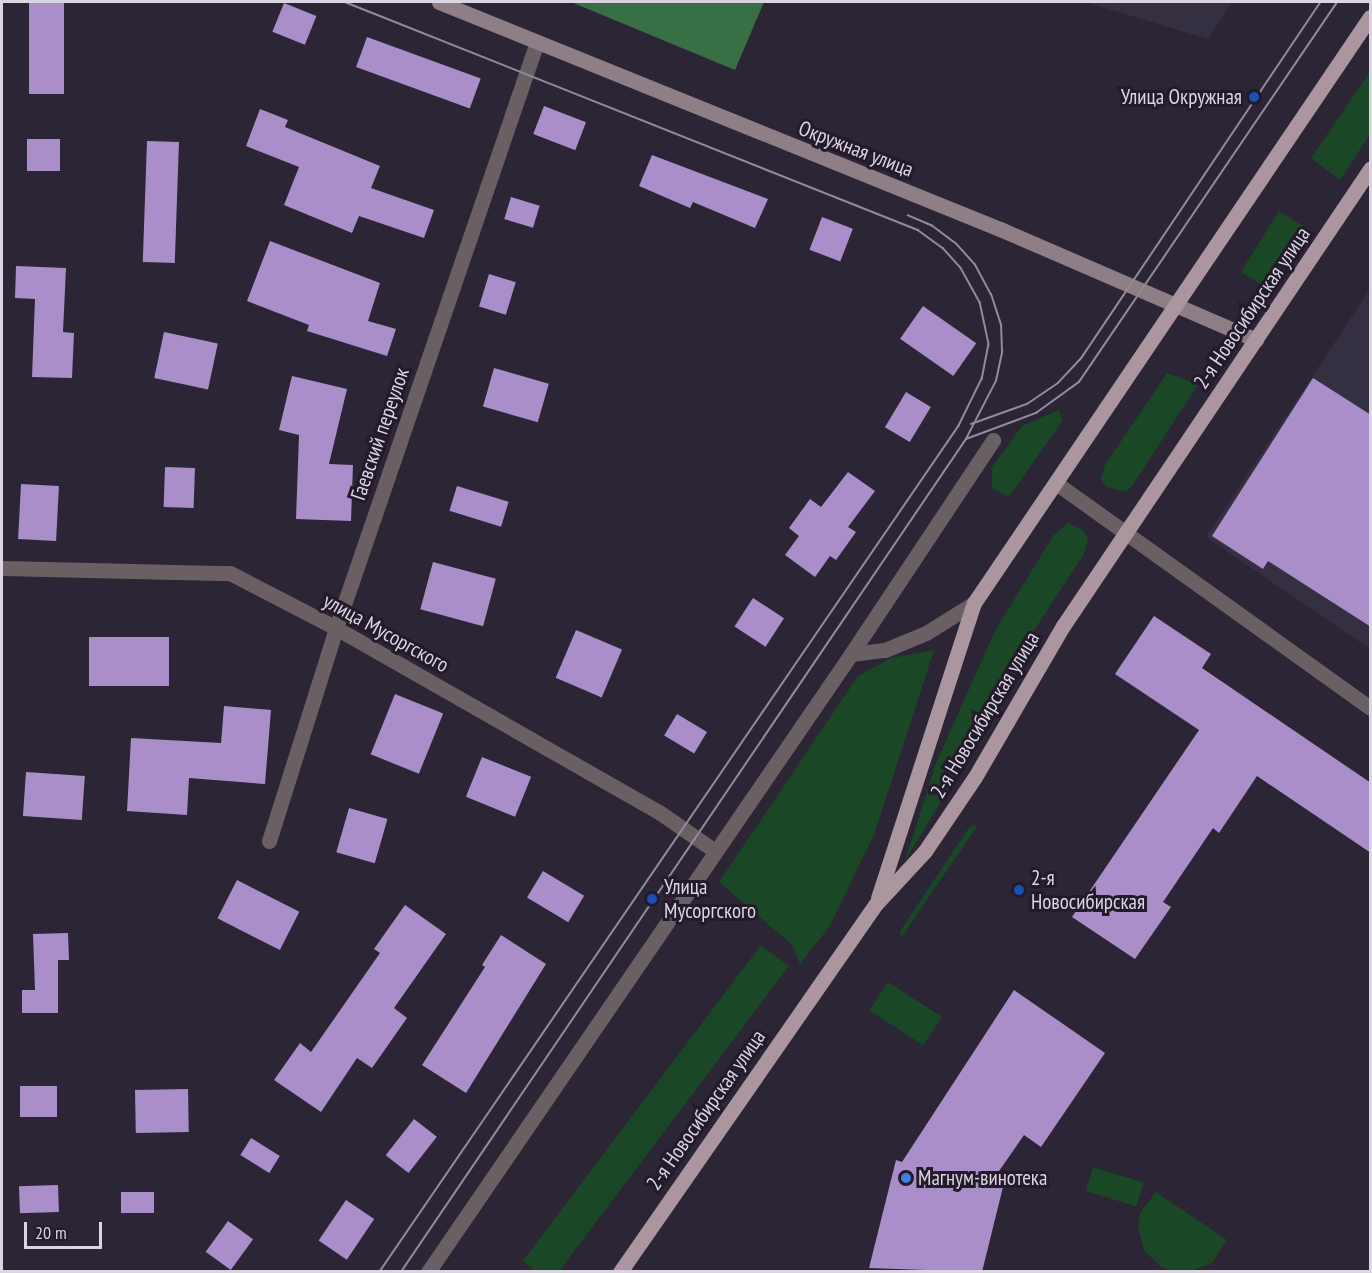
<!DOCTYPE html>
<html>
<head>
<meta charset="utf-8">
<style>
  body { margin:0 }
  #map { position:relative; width:1372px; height:1273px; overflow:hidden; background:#2c2536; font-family:"PT Sans Narrow",sans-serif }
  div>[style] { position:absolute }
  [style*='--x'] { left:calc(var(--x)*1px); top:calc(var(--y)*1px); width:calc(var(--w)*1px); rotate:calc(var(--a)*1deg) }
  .industrial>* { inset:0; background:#353041 }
  .green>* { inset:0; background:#1a4725; transform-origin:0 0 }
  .forest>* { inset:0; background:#396f44 }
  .building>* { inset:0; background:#a98ec9; transform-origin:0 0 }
  .minor>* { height:15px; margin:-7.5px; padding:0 7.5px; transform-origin:7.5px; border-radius:7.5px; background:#6a6064 }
  .secondary>* { height:15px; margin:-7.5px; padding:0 7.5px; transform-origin:7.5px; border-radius:7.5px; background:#8e7e86 }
  .primary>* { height:15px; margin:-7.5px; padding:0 7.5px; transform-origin:7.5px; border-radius:7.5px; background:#ab96a0 }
  .tram>* { height:1.5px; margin:-0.75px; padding:0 0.75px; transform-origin:0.75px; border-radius:0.75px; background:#928c9a }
  .dots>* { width:16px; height:16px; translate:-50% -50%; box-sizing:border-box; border:3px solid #231b2c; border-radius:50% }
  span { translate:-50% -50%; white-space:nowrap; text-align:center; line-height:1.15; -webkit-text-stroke:6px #231b2c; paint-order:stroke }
  .poi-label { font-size:21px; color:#dad5e1 }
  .right { translate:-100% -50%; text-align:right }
  .left { translate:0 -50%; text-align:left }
  .street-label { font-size:21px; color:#dad5e1 }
  .frame { position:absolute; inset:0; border:3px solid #dad5e1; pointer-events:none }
  .scale { position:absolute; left:24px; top:1222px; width:78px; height:27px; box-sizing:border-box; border:3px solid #dad5e1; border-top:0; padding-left:8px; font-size:18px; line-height:21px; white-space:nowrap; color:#dad5e1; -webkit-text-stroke:4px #231b2c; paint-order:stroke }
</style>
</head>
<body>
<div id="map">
  <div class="industrial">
    <div style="clip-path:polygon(1085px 2px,1232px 2px,1208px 39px)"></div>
    <div style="clip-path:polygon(1370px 289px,1370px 649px,1206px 537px)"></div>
  </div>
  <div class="green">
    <div style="clip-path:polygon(1370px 72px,1370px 134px,1340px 180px,1311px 158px)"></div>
    <div style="left:1279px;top:211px;width:32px;height:72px;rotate:32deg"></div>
    <div style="clip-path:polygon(1167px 373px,1198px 385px,1132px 486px,1126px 492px,1106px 487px,1101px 479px,1105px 465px)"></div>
    <div style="clip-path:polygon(1059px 410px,1063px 420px,1009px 497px,992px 488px,992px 467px,1022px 426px)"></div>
    <div style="clip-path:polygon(1068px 523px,1083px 530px,1088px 539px,1084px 554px,1033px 632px,989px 722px,905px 861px,936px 763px,995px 631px,1053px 536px)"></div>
    <div style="clip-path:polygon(934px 650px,874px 835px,829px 927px,800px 964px,792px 945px,719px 882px,858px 676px,891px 658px)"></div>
    <div style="clip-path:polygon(978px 825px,901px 938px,900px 931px,970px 826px)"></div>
    <div style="left:761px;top:945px;width:35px;height:396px;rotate:37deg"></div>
    <div style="left:888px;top:982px;width:64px;height:34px;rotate:33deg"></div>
    <div style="left:1093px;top:1167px;width:53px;height:25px;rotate:17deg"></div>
    <div style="clip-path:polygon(1156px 1192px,1227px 1240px,1212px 1263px,1192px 1271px,1174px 1271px,1163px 1268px,1144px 1251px,1138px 1226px,1140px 1213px)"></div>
  </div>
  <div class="forest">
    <div style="clip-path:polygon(571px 2px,764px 2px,735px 70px)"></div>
  </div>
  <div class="building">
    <div style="left:29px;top:2px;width:35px;height:92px"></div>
    <div style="left:284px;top:3px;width:35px;height:31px;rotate:22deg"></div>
    <div style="left:367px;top:37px;width:121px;height:32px;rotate:20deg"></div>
    <div style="left:544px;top:106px;width:45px;height:30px;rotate:21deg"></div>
    <div style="clip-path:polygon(260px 109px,288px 120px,285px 127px,380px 166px,371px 188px,434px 210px,424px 238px,359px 216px,352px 233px,284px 205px,299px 167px,246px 146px)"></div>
    <div style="left:27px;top:139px;width:33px;height:32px"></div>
    <div style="left:147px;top:141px;width:32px;height:121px;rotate:2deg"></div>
    <div style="clip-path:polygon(652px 155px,768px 199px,755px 228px,693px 202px,690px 208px,639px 186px)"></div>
    <div style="left:511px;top:197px;width:30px;height:23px;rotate:17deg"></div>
    <div style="left:822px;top:217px;width:33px;height:35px;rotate:21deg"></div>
    <div style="clip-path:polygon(270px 241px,380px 283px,368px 321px,396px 329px,387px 356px,307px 331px,309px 325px,247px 301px)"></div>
    <div style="clip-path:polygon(16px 266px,66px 268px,63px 332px,74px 333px,72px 378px,32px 377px,35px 299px,15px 298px)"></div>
    <div style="left:489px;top:274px;width:28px;height:34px;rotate:17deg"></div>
    <div style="left:923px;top:306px;width:65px;height:40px;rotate:35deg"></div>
    <div style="left:164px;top:332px;width:55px;height:47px;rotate:12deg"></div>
    <div style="left:494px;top:368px;width:57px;height:40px;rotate:16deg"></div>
    <div style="clip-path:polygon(292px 376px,347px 389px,329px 464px,353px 465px,351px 521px,296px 519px,299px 435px,279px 430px)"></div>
    <div style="clip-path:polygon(1313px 378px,1371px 415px,1371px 627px,1268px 561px,1263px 569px,1212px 536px)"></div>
    <div style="left:906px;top:392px;width:29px;height:41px;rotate:31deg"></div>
    <div style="left:165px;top:467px;width:30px;height:40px;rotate:2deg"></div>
    <div style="clip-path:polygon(848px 472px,875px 491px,848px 527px,856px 532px,836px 560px,830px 556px,815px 577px,785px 555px,799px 536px,789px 528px,810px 499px,821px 507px)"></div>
    <div style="left:21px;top:484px;width:38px;height:55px;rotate:3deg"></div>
    <div style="left:457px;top:486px;width:54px;height:26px;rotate:17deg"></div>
    <div style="left:433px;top:562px;width:65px;height:49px;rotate:15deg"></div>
    <div style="left:753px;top:598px;width:37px;height:34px;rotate:33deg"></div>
    <div style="clip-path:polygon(1154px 616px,1211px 654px,1202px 668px,1371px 783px,1371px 853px,1257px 776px,1219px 833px,1213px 828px,1163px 902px,1171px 907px,1135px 959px,1072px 917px,1199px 730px,1115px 674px)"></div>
    <div style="left:576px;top:630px;width:50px;height:52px;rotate:23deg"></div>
    <div style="left:89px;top:637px;width:80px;height:49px"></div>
    <div style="left:395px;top:694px;width:52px;height:65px;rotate:22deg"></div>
    <div style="clip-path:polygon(224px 706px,271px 710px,265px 784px,189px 778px,187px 815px,127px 811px,131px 738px,221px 743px)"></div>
    <div style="left:677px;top:714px;width:35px;height:25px;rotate:31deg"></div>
    <div style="left:482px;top:757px;width:53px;height:43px;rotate:22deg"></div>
    <div style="left:26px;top:772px;width:59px;height:44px;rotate:4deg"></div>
    <div style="left:349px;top:808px;width:40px;height:46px;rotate:16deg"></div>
    <div style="left:543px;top:871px;width:48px;height:31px;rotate:31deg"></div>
    <div style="left:237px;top:880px;width:70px;height:43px;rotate:27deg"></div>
    <div style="clip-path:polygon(405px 905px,446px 934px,394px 1008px,407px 1018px,372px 1068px,357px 1058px,321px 1112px,274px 1080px,300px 1043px,311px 1052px,380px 953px,374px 949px)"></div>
    <div style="clip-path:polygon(68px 933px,69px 960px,58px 960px,58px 1013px,22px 1013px,22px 990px,35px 990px,33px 934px)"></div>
    <div style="clip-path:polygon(501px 935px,546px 964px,466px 1093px,422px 1065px,485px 967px,482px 965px)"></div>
    <div style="clip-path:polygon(1014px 990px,1105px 1053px,1041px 1147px,1024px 1135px,990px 1184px,1003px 1187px,982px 1272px,869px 1268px,896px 1160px,902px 1162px)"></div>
    <div style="left:57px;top:1086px;width:31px;height:37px;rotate:90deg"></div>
    <div style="left:188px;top:1089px;width:43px;height:53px;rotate:89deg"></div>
    <div style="left:414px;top:1119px;width:29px;height:46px;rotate:38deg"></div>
    <div style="left:251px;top:1138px;width:34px;height:20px;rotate:32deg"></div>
    <div style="left:58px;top:1185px;width:27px;height:39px;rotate:88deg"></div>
    <div style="left:121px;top:1192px;width:33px;height:21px"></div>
    <div style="left:346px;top:1200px;width:34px;height:49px;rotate:34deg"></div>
    <div style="left:228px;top:1221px;width:31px;height:38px;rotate:36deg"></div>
  </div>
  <div class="minor">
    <div style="--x:1056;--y:483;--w:386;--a:35.6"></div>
    <div style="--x:2;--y:568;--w:228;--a:1.3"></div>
    <div style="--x:230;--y:573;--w:119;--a:27.4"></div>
    <div style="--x:336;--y:628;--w:372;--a:29.7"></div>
    <div style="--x:659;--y:812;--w:68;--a:34.9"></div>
    <div style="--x:851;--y:654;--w:34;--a:-7"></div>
    <div style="--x:885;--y:650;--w:44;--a:-22.5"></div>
    <div style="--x:926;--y:633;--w:57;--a:-32"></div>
    <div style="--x:269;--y:841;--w:223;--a:-72.5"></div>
    <div style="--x:336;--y:628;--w:620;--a:-71.07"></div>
    <div style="--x:428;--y:1272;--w:749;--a:-55.61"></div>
    <div style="--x:851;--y:654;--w:257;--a:-56.4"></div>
  </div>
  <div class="secondary">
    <div style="--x:439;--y:2;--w:605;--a:22.03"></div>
    <div style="--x:1000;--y:229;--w:279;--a:23.4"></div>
  </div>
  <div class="primary">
    <div style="--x:878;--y:898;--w:310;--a:-72"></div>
    <div style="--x:974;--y:603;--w:707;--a:-55.95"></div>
    <div style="--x:620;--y:1272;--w:448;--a:-55.2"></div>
    <div style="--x:876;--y:904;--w:72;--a:-47.2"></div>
    <div style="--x:925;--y:851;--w:89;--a:-56"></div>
    <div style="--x:975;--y:777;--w:175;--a:-59.8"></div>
    <div style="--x:1063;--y:626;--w:551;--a:-56.11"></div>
  </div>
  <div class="tram">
    <div style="--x:345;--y:2;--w:617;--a:21.7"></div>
    <div style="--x:918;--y:230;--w:31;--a:36"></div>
    <div style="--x:943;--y:248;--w:27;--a:48"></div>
    <div style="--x:961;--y:268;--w:39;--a:61"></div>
    <div style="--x:980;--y:302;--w:43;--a:77.9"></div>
    <div style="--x:989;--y:344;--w:36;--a:101"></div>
    <div style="--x:982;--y:379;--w:52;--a:116.1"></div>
    <div style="--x:959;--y:426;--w:1025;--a:124.39"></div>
    <div style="--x:971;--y:424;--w:59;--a:-19.7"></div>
    <div style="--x:1027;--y:404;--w:37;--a:-34"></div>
    <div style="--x:1058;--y:383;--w:35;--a:-47"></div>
    <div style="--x:1082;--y:357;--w:428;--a:-56.1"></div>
    <div style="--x:966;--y:439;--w:75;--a:-20.4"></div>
    <div style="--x:1036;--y:413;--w:53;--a:-35.8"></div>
    <div style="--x:1079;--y:382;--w:459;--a:-55.8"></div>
    <div style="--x:401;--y:1272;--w:1007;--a:-55.85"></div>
    <div style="--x:966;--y:439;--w:65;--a:-62.7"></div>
    <div style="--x:996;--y:381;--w:30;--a:-78"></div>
    <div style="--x:1002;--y:352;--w:27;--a:-92"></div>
    <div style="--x:1001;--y:325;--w:32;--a:-108"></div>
    <div style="--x:991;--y:295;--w:34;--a:-118"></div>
    <div style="--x:975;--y:265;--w:28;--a:-132"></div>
    <div style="--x:956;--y:244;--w:30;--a:-143"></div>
    <div style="--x:932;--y:226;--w:26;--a:-157"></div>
  </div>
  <div class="dots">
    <div style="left:1254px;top:97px;background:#1a4fb4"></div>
    <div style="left:1019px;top:890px;background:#1a4fb4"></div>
    <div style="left:652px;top:899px;background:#1a4fb4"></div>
    <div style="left:906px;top:1178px;background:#3f7fe0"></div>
  </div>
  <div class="poi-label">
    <span class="right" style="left:1242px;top:97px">Улица Окружная</span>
    <span class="left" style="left:1031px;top:890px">2-я<br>Новосибирская</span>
    <span class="left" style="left:664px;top:899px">Улица<br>Мусоргского</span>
    <span class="left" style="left:918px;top:1178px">Магнум-винотека</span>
  </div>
  <div class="street-label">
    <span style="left:856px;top:149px;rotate:21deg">Окружная улица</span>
    <span style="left:1252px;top:308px;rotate:-56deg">2-я Новосибирская улица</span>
    <span style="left:380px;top:434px;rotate:-71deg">Гаевский переулок</span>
    <span style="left:386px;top:633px;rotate:29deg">улица Мусоргского</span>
    <span style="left:985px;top:715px;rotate:-59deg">2-я Новосибирская улица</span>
    <span style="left:706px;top:1110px;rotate:-55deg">2-я Новосибирская улица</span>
  </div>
  <div class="frame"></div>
  <div class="scale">20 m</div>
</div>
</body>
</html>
